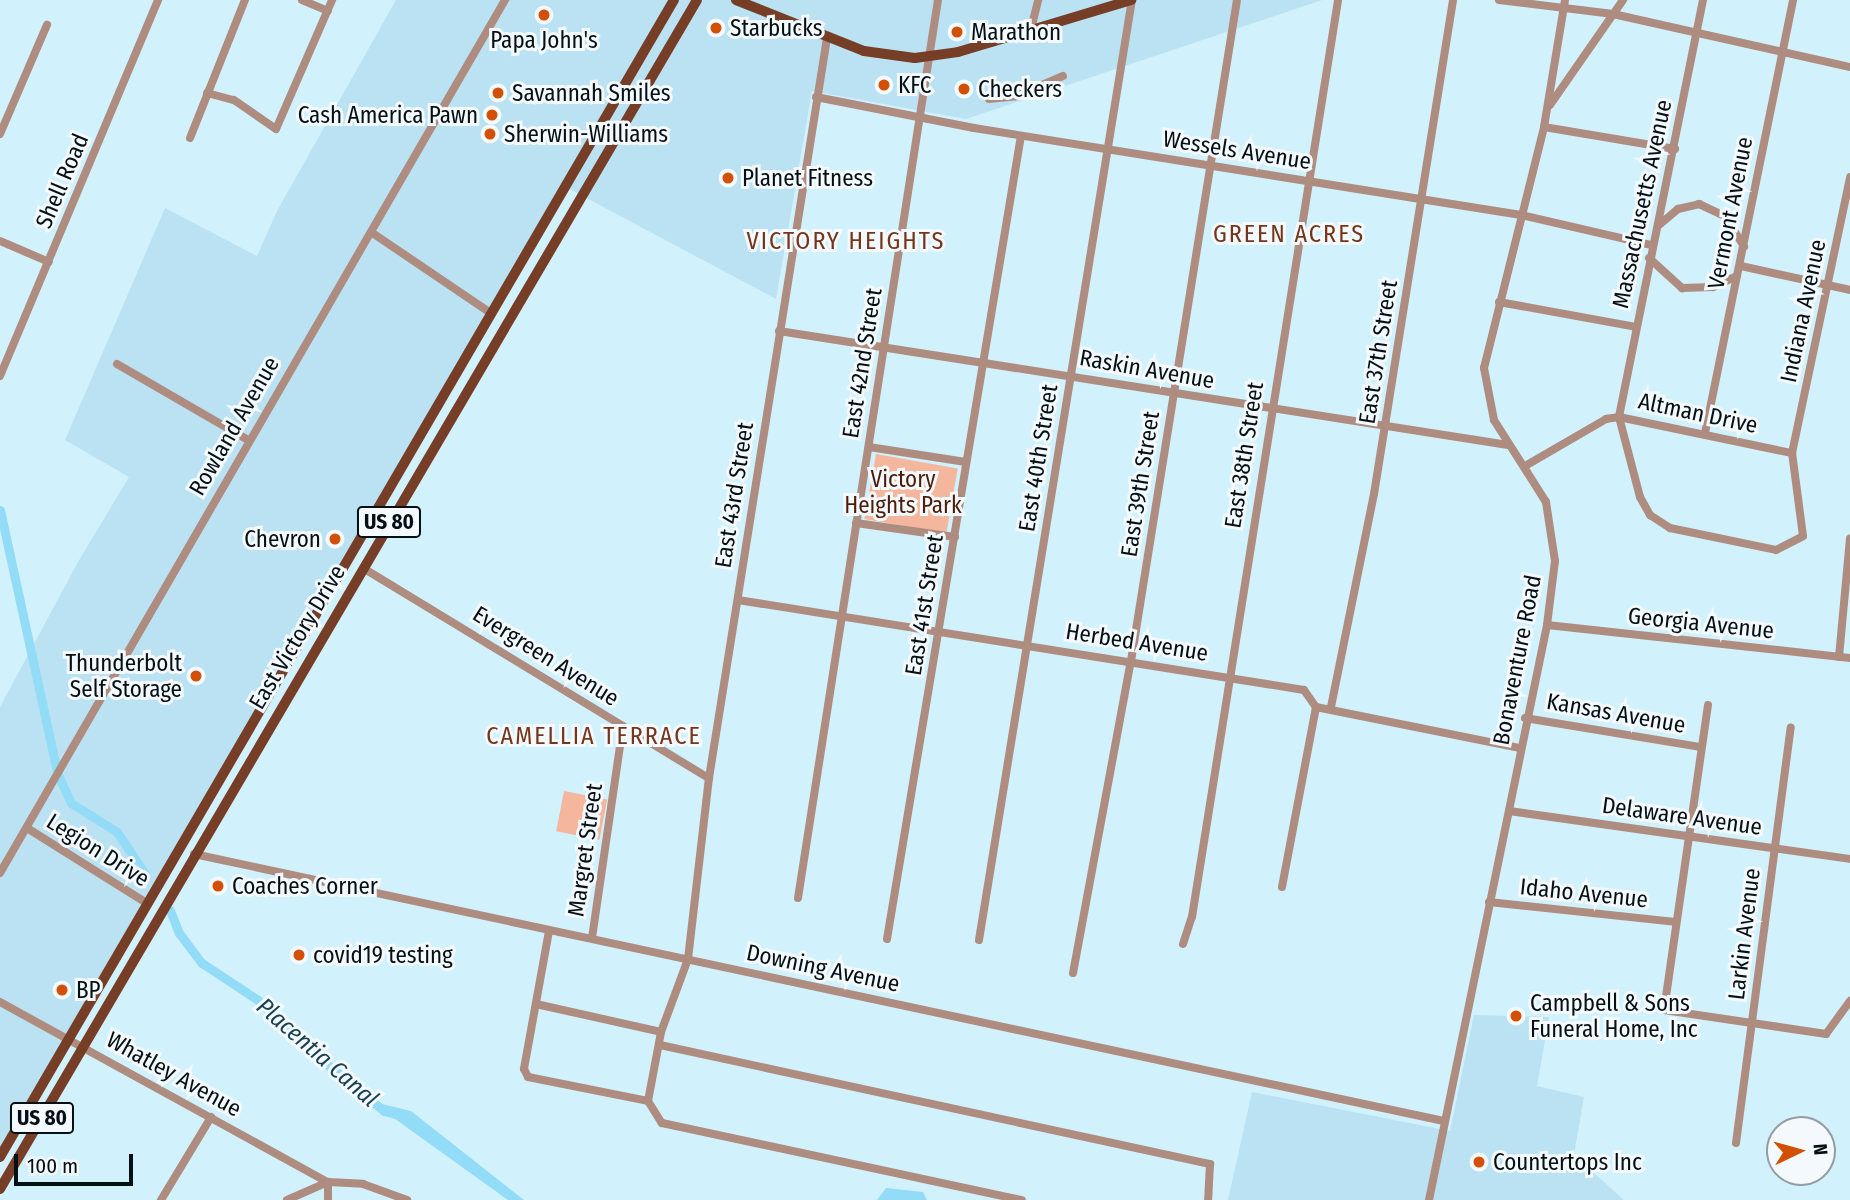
<!DOCTYPE html>
<html>
<head>
<meta charset="utf-8">
<style>
  body { margin:0 }
  #map { position:relative; width:1850px; height:1200px; overflow:hidden; background:#d1f1fd; font-family:"Fira Sans Condensed",sans-serif }
  div>[style] { position:absolute }
  [style*='--x'] { left:calc(var(--x)*1px); top:calc(var(--y)*1px); width:calc(var(--w)*1px); rotate:calc(var(--a)*1deg) }
  .built>* { inset:0; background:#bbe2f2 }
  .green>* { inset:0; background:#f5b69e; transform-origin:0 0 }
  .water>* { inset:0; background:#93dcf7 }
  .canal>* { height:9px; margin:-4.5px; padding:0 4.5px; transform-origin:4.5px; border-radius:4.5px; background:#93dcf7 }
  .minor>* { height:8px; margin:-4px; padding:0 4px; transform-origin:4px; border-radius:4px; background:#ae8c7f }
  .major>* { height:10px; margin:-5px; padding:0 5px; transform-origin:5px; border-radius:5px; background:#763d27 }
  .dots>* { width:19px; height:19px; translate:-50% -50%; box-sizing:border-box; border:4px solid #f3f9fc; border-radius:50% }
  span { translate:-50% -50%; white-space:nowrap; text-align:center; line-height:1.15; -webkit-text-stroke:6px #f3f9fc; paint-order:stroke }
  .shield-label span { padding:2px 5px; background:#f3f9fc; border:2px solid; border-radius:5px; -webkit-text-stroke-width:0 }
  .shield-label { font-size:21px; color:#051014; font-weight:700 }
  .poi-label { font-size:23px; color:#051014 }
  .left { translate:0 -50%; text-align:left }
  .right { translate:-100% -50%; text-align:right }
  .street-label { font-size:23px; color:#051014 }
  .park-label { font-size:23px; color:#4d1d08 }
  .neighbourhood-label { font-size:24px; color:#763419; letter-spacing:2px }
  .water-label { font-size:24px; color:#184251; font-style:italic }
  .north { position:absolute; left:1766px; top:1116px; width:70px; height:70px; box-sizing:border-box; background:#f3f9fc; border:2px solid #949c9f; border-radius:50%; rotate:85deg; font-size:19px; font-weight:700; line-height:28px; text-align:center; color:#051014 }
  .north::after { content:''; display:block; margin:auto; width:24px; height:32px; background:#d34f01; clip-path:polygon(50% 0,100% 100%,50% 72%,0 100%) }
  .scale { position:absolute; left:14px; top:1154px; width:119px; height:32px; box-sizing:border-box; border:4px solid #051014; border-top:0; padding-left:9px; font-size:21px; line-height:24px; white-space:nowrap; color:#051014; -webkit-text-stroke:5px #f3f9fc; paint-order:stroke }
</style>
</head>
<body>
<div id="map">
  <div class="built">
    <div style="clip-path:polygon(396px 0,1322px 0,966px 119px,812px 91px,776px 299px,564px 186px,0 1151px,0 707px,78px 562px,129px 477px,65px 440px,165px 208px,257px 256px,277px 211px)"></div>
    <div style="clip-path:polygon(1474px 1015px,1549px 1017px,1537px 1086px,1584px 1097px,1574px 1155px,1624px 1200px,1228px 1200px,1252px 1092px,1450px 1131px)"></div>
  </div>
  <div class="green">
    <div style="left:876px;top:454px;width:83px;height:66px;rotate:10deg"></div>
    <div style="left:564px;top:791px;width:44px;height:41px;rotate:11deg"></div>
  </div>
  <div class="water">
    <div style="clip-path:polygon(315px 1052px,382px 1104px,411px 1111px,524px 1200px,508px 1200px,384px 1111px)"></div>
    <div style="clip-path:polygon(886px 1188px,923px 1192px,927px 1200px,877px 1200px)"></div>
  </div>
  <div class="canal">
    <div style="--x:0;--y:510;--w:271;--a:77.7"></div>
    <div style="--x:58;--y:775;--w:31;--a:65"></div>
    <div style="--x:71;--y:803;--w:54;--a:32.2"></div>
    <div style="--x:117;--y:832;--w:50;--a:56.3"></div>
    <div style="--x:170;--y:910;--w:25;--a:69"></div>
    <div style="--x:179;--y:933;--w:38;--a:53"></div>
    <div style="--x:202;--y:963;--w:67;--a:33.5"></div>
    <div style="--x:258;--y:1000;--w:44;--a:46.8"></div>
    <div style="--x:288;--y:1032;--w:124;--a:39.5"></div>
    <div style="--x:384;--y:1111;--w:11;--a:15"></div>
  </div>
  <div class="minor">
    <div style="--x:302;--y:0;--w:28;--a:23"></div>
    <div style="--x:1499;--y:0;--w:115;--a:7"></div>
    <div style="--x:1613;--y:14;--w:243;--a:12.6"></div>
    <div style="--x:1703;--y:0;--w:425;--a:101.4"></div>
    <div style="--x:1619;--y:417;--w:83;--a:75.3"></div>
    <div style="--x:1640;--y:497;--w:21;--a:61"></div>
    <div style="--x:1650;--y:515;--w:24;--a:33"></div>
    <div style="--x:1670;--y:528;--w:108;--a:11.7"></div>
    <div style="--x:1776;--y:550;--w:30;--a:-27"></div>
    <div style="--x:1803;--y:536;--w:84;--a:-97.5"></div>
    <div style="--x:1792;--y:453;--w:282;--a:-78.1"></div>
    <div style="--x:1031;--y:29;--w:30;--a:-76"></div>
    <div style="--x:207;--y:93;--w:28;--a:15"></div>
    <div style="--x:234;--y:100;--w:51;--a:34.6"></div>
    <div style="--x:276;--y:129;--w:141;--a:-66.5"></div>
    <div style="--x:816;--y:97;--w:161;--a:11.1"></div>
    <div style="--x:974;--y:128;--w:554;--a:9.04"></div>
    <div style="--x:1521;--y:215;--w:133;--a:13"></div>
    <div style="--x:989;--y:99;--w:27;--a:-6"></div>
    <div style="--x:1016;--y:96;--w:51;--a:-23.1"></div>
    <div style="--x:1550;--y:105;--w:128;--a:-55.2"></div>
    <div style="--x:1544;--y:127;--w:133;--a:9.5"></div>
    <div style="--x:0;--y:134;--w:119;--a:-66.7"></div>
    <div style="--x:190;--y:138;--w:149;--a:-68.3"></div>
    <div style="--x:1659;--y:225;--w:25;--a:-40"></div>
    <div style="--x:1678;--y:209;--w:22;--a:-13"></div>
    <div style="--x:1699;--y:204;--w:29;--a:25"></div>
    <div style="--x:1725;--y:216;--w:36;--a:58"></div>
    <div style="--x:371;--y:232;--w:146;--a:34.1"></div>
    <div style="--x:0;--y:241;--w:53;--a:23.2"></div>
    <div style="--x:1649;--y:258;--w:45;--a:42.3"></div>
    <div style="--x:1682;--y:288;--w:31;--a:-2"></div>
    <div style="--x:1713;--y:287;--w:26;--a:-25"></div>
    <div style="--x:1741;--y:266;--w:112;--a:12.4"></div>
    <div style="--x:1499;--y:302;--w:139;--a:10.3"></div>
    <div style="--x:779;--y:331;--w:738;--a:8.89"></div>
    <div style="--x:117;--y:364;--w:151;--a:30.1"></div>
    <div style="--x:0;--y:376;--w:408;--a:-67.2"></div>
    <div style="--x:1705;--y:433;--w:442;--a:-78.5"></div>
    <div style="--x:869;--y:447;--w:98;--a:8.8"></div>
    <div style="--x:1525;--y:466;--w:94;--a:-30.1"></div>
    <div style="--x:1606;--y:419;--w:13;--a:-9"></div>
    <div style="--x:1619;--y:417;--w:177;--a:11.8"></div>
    <div style="--x:856;--y:523;--w:100;--a:8"></div>
    <div style="--x:363;--y:568;--w:405;--a:31.3"></div>
    <div style="--x:738;--y:600;--w:573;--a:9.03"></div>
    <div style="--x:1304;--y:690;--w:21;--a:55"></div>
    <div style="--x:1316;--y:707;--w:207;--a:11.4"></div>
    <div style="--x:1547;--y:625;--w:305;--a:6.2"></div>
    <div style="--x:1839;--y:657;--w:119;--a:-84.7"></div>
    <div style="--x:1708;--y:705;--w:308;--a:98.2"></div>
    <div style="--x:1664;--y:1010;--w:164;--a:8.4"></div>
    <div style="--x:1826;--y:1034;--w:41;--a:-54"></div>
    <div style="--x:1331;--y:707;--w:217;--a:-78.6"></div>
    <div style="--x:1374;--y:494;--w:500;--a:-80.91"></div>
    <div style="--x:1525;--y:718;--w:177;--a:9.4"></div>
    <div style="--x:1509;--y:811;--w:344;--a:8"></div>
    <div style="--x:27;--y:828;--w:143;--a:32.1"></div>
    <div style="--x:194;--y:854;--w:1278;--a:12.06"></div>
    <div style="--x:0;--y:873;--w:1009;--a:-59.95"></div>
    <div style="--x:1282;--y:887;--w:183;--a:-79.3"></div>
    <div style="--x:798;--y:898;--w:909;--a:-81.14"></div>
    <div style="--x:1489;--y:902;--w:187;--a:6.1"></div>
    <div style="--x:549;--y:931;--w:140;--a:100.3"></div>
    <div style="--x:524;--y:1069;--w:9;--a:63"></div>
    <div style="--x:528;--y:1077;--w:122;--a:11.3"></div>
    <div style="--x:648;--y:1101;--w:26;--a:58"></div>
    <div style="--x:662;--y:1123;--w:368;--a:12.1"></div>
    <div style="--x:592;--y:938;--w:214;--a:-81.7"></div>
    <div style="--x:887;--y:939;--w:814;--a:-80.53"></div>
    <div style="--x:979;--y:940;--w:952;--a:-80.76"></div>
    <div style="--x:1183;--y:944;--w:28;--a:-72"></div>
    <div style="--x:1192;--y:917;--w:929;--a:-80.95"></div>
    <div style="--x:1073;--y:973;--w:317;--a:-79.5"></div>
    <div style="--x:1131;--y:661;--w:669;--a:-80.89"></div>
    <div style="--x:0;--y:1002;--w:374;--a:28.8"></div>
    <div style="--x:536;--y:1004;--w:128;--a:12.6"></div>
    <div style="--x:660;--y:1045;--w:563;--a:12.21"></div>
    <div style="--x:1210;--y:1164;--w:36;--a:93"></div>
    <div style="--x:648;--y:1101;--w:70;--a:-79.3"></div>
    <div style="--x:661;--y:1032;--w:78;--a:-69.7"></div>
    <div style="--x:688;--y:959;--w:182;--a:-83.4"></div>
    <div style="--x:709;--y:778;--w:749;--a:-80.94"></div>
    <div style="--x:1736;--y:1143;--w:419;--a:-82.5"></div>
    <div style="--x:328;--y:1182;--w:18;--a:90"></div>
    <div style="--x:161;--y:1200;--w:97;--a:-58.9"></div>
    <div style="--x:287;--y:1200;--w:45;--a:-23.7"></div>
    <div style="--x:328;--y:1182;--w:35;--a:3"></div>
    <div style="--x:363;--y:1184;--w:47;--a:20"></div>
    <div style="--x:1429;--y:1200;--w:587;--a:-78.4"></div>
    <div style="--x:1547;--y:625;--w:64;--a:-82.9"></div>
    <div style="--x:1555;--y:561;--w:60;--a:-98.7"></div>
    <div style="--x:1546;--y:502;--w:97;--a:-122.4"></div>
    <div style="--x:1494;--y:420;--w:53;--a:-100.9"></div>
    <div style="--x:1484;--y:368;--w:248;--a:-76"></div>
    <div style="--x:1544;--y:127;--w:129;--a:-80.6"></div>
  </div>
  <div class="major">
    <div style="--x:736;--y:0;--w:138;--a:21.7"></div>
    <div style="--x:864;--y:51;--w:51;--a:7.8"></div>
    <div style="--x:915;--y:58;--w:43;--a:-7.9"></div>
    <div style="--x:958;--y:52;--w:181;--a:-16.7"></div>
    <div style="--x:0;--y:1157;--w:1339;--a:-59.78"></div>
    <div style="--x:0;--y:1189;--w:1378;--a:-59.62"></div>
  </div>
  <div class="dots">
    <div style="left:544px;top:15px;background:#d34f01"></div>
    <div style="left:716px;top:28px;background:#d34f01"></div>
    <div style="left:957px;top:32px;background:#d34f01"></div>
    <div style="left:884px;top:85px;background:#d34f01"></div>
    <div style="left:964px;top:89px;background:#d34f01"></div>
    <div style="left:498px;top:93px;background:#d34f01"></div>
    <div style="left:492px;top:115px;background:#d34f01"></div>
    <div style="left:490px;top:134px;background:#d34f01"></div>
    <div style="left:728px;top:178px;background:#d34f01"></div>
    <div style="left:335px;top:539px;background:#d34f01"></div>
    <div style="left:196px;top:676px;background:#d34f01"></div>
    <div style="left:218px;top:886px;background:#d34f01"></div>
    <div style="left:299px;top:955px;background:#d34f01"></div>
    <div style="left:62px;top:990px;background:#d34f01"></div>
    <div style="left:1516px;top:1016px;background:#d34f01"></div>
    <div style="left:1479px;top:1162px;background:#d34f01"></div>
  </div>
  <div class="shield-label">
    <span style="left:389px;top:522px">US 80</span>
    <span style="left:42px;top:1118px">US 80</span>
  </div>
  <div class="poi-label">
    <span class="left" style="left:730px;top:28px">Starbucks</span>
    <span class="left" style="left:971px;top:32px">Marathon</span>
    <span style="left:544px;top:40px">Papa John's</span>
    <span class="left" style="left:898px;top:85px">KFC</span>
    <span class="left" style="left:978px;top:89px">Checkers</span>
    <span class="left" style="left:512px;top:93px">Savannah Smiles</span>
    <span class="right" style="left:478px;top:115px">Cash America Pawn</span>
    <span class="left" style="left:504px;top:134px">Sherwin-Williams</span>
    <span class="left" style="left:742px;top:178px">Planet Fitness</span>
    <span class="right" style="left:321px;top:539px">Chevron</span>
    <span class="right" style="left:182px;top:676px">Thunderbolt<br>Self Storage</span>
    <span class="left" style="left:232px;top:886px">Coaches Corner</span>
    <span class="left" style="left:313px;top:955px">covid19 testing</span>
    <span class="left" style="left:76px;top:990px">BP</span>
    <span class="left" style="left:1530px;top:1016px">Campbell &amp; Sons<br>Funeral Home, Inc</span>
    <span class="left" style="left:1493px;top:1162px">Countertops Inc</span>
  </div>
  <div class="street-label">
    <span style="left:1237px;top:150px;rotate:9deg">Wessels Avenue</span>
    <span style="left:62px;top:181px;rotate:-67deg">Shell Road</span>
    <span style="left:1642px;top:204px;rotate:-78deg">Massachusetts Avenue</span>
    <span style="left:1730px;top:213px;rotate:-79deg">Vermont Avenue</span>
    <span style="left:1803px;top:311px;rotate:-78deg">Indiana Avenue</span>
    <span style="left:1378px;top:352px;rotate:-81deg">East 37th Street</span>
    <span style="left:862px;top:363px;rotate:-81deg">East 42nd Street</span>
    <span style="left:1147px;top:369px;rotate:10deg">Raskin Avenue</span>
    <span style="left:1698px;top:413px;rotate:12deg">Altman Drive</span>
    <span style="left:234px;top:426px;rotate:-60deg">Rowland Avenue</span>
    <span style="left:1244px;top:455px;rotate:-81deg">East 38th Street</span>
    <span style="left:1038px;top:458px;rotate:-81deg">East 40th Street</span>
    <span style="left:1140px;top:484px;rotate:-81deg">East 39th Street</span>
    <span style="left:734px;top:495px;rotate:-81deg">East 43rd Street</span>
    <span style="left:924px;top:605px;rotate:-81deg">East 41st Street</span>
    <span style="left:1701px;top:623px;rotate:6deg">Georgia Avenue</span>
    <span style="left:297px;top:637px;rotate:-59deg">East Victory Drive</span>
    <span style="left:1137px;top:642px;rotate:9deg">Herbed Avenue</span>
    <span style="left:546px;top:656px;rotate:32deg">Evergreen Avenue</span>
    <span style="left:1517px;top:660px;rotate:-79deg">Bonaventure Road</span>
    <span style="left:1616px;top:713px;rotate:10deg">Kansas Avenue</span>
    <span style="left:1682px;top:816px;rotate:8deg">Delaware Avenue</span>
    <span style="left:98px;top:850px;rotate:32deg">Legion Drive</span>
    <span style="left:585px;top:850px;rotate:-82deg">Margret Street</span>
    <span style="left:1584px;top:893px;rotate:6deg">Idaho Avenue</span>
    <span style="left:1744px;top:934px;rotate:-83deg">Larkin Avenue</span>
    <span style="left:823px;top:968px;rotate:12deg">Downing Avenue</span>
    <span style="left:174px;top:1074px;rotate:29deg">Whatley Avenue</span>
  </div>
  <div class="park-label">
    <span style="left:903px;top:492px">Victory<br>Heights Park</span>
  </div>
  <div class="neighbourhood-label">
    <span style="left:1289px;top:235px">GREEN ACRES</span>
    <span style="left:846px;top:242px">VICTORY HEIGHTS</span>
    <span style="left:594px;top:737px">CAMELLIA TERRACE</span>
  </div>
  <div class="water-label">
    <span style="left:317px;top:1053px;rotate:41deg">Placentia Canal</span>
  </div>
  <div class="north">N</div>
  <div class="scale">100 m</div>
</div>
</body>
</html>
